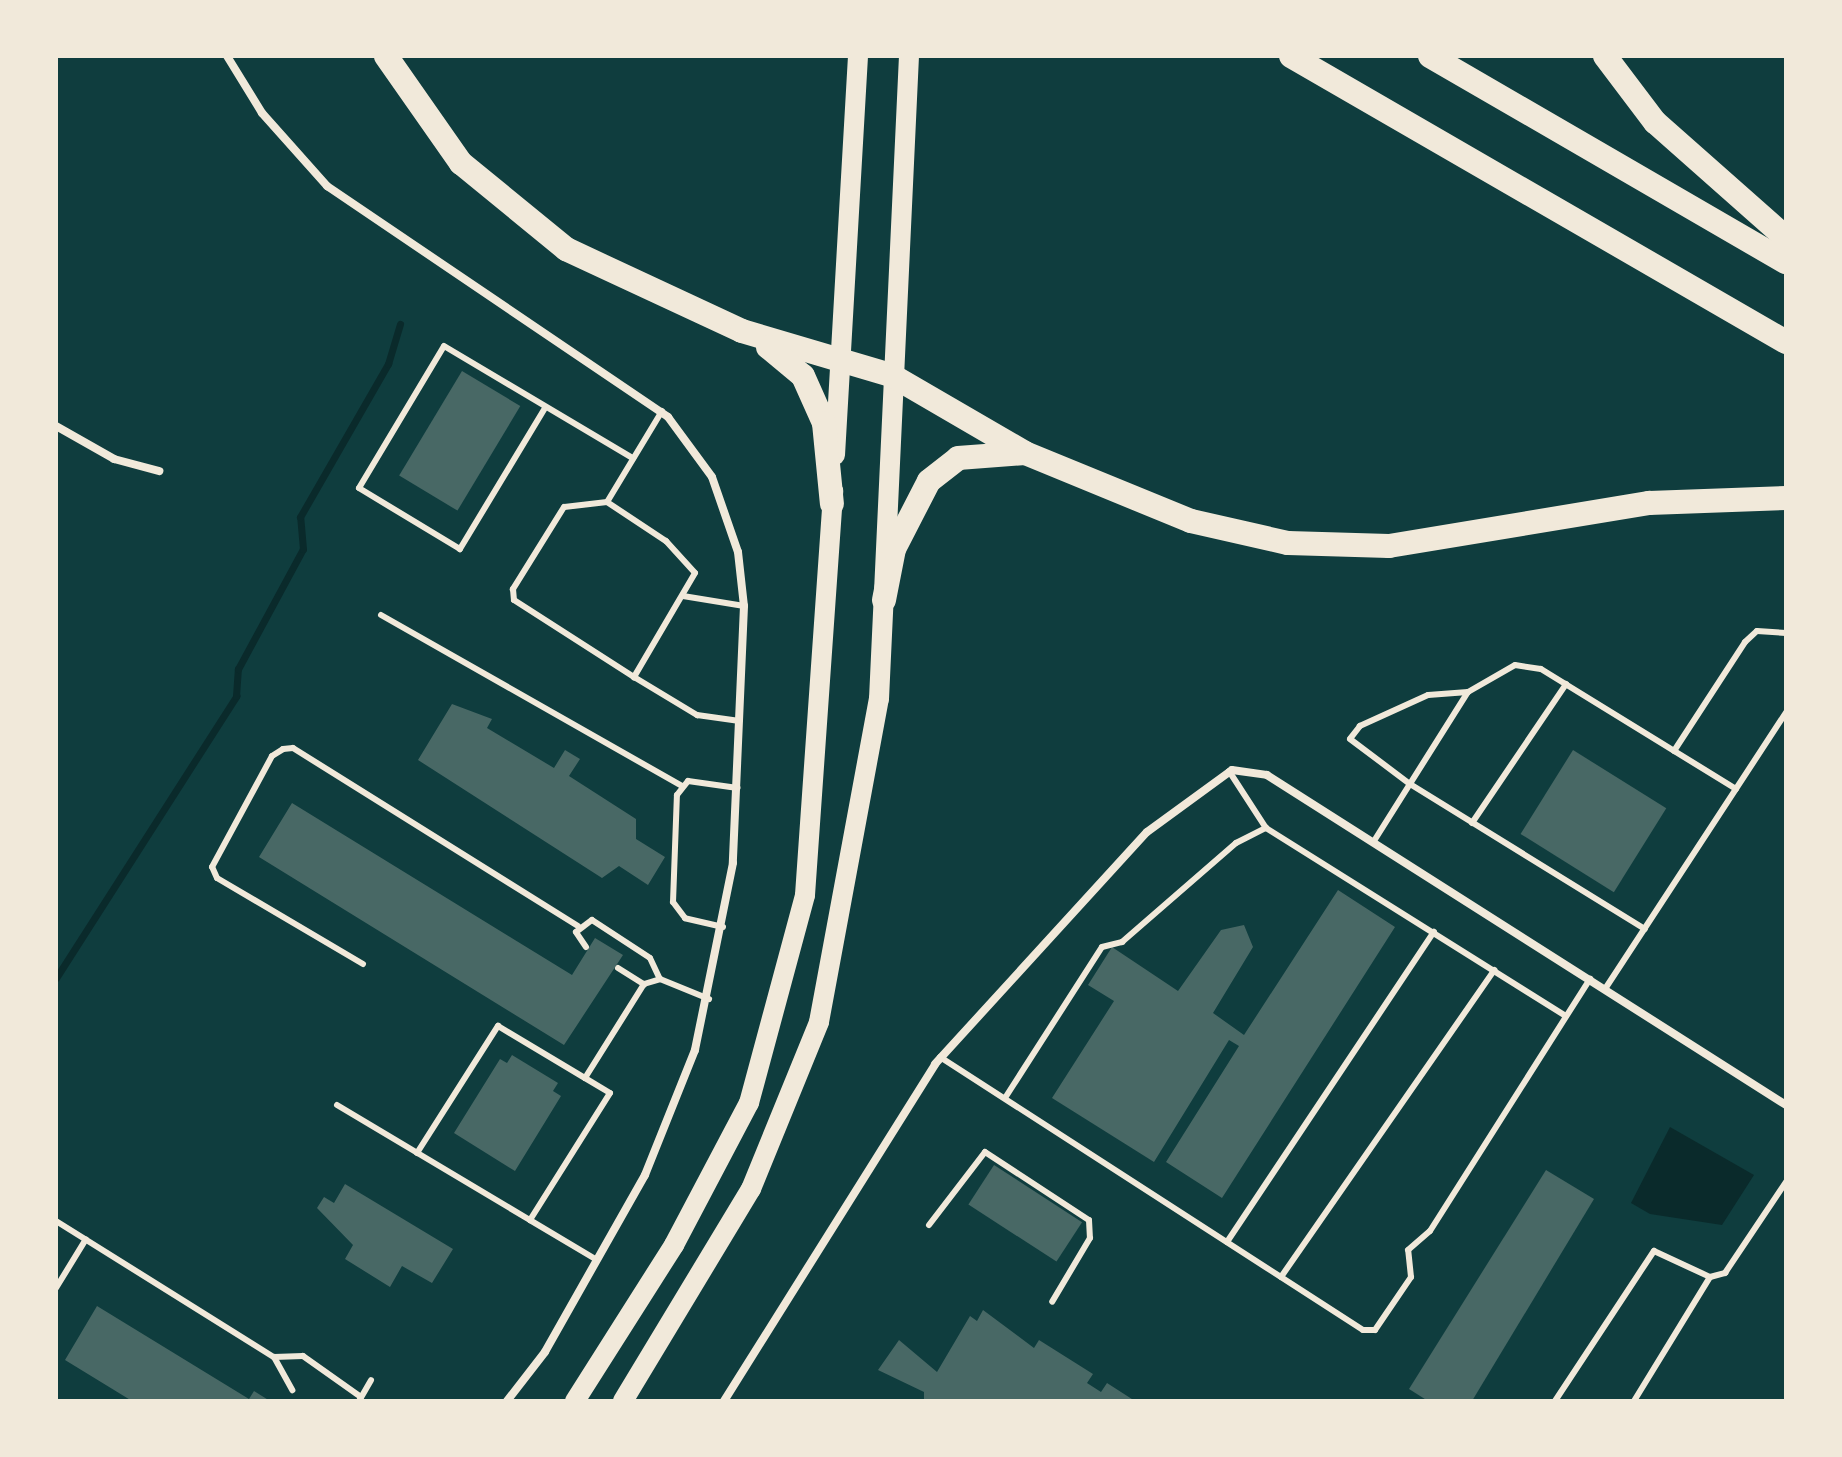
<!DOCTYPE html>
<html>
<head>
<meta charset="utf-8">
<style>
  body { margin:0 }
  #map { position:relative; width:1842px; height:1457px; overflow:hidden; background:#0f3d3e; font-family:"Public Sans",sans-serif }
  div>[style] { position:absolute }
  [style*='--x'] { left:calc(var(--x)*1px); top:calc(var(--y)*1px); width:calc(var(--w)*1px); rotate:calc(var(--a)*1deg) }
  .water>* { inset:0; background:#0a2a2b }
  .stream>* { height:7px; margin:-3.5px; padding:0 3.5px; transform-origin:3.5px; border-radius:3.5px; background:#0a2a2b }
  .building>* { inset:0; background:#486865; transform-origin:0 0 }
  .service>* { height:6px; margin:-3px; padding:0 3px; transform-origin:3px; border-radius:3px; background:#f1e9da }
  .minor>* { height:8px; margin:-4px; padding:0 4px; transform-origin:4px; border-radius:4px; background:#f1e9da }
  .primary>* { height:20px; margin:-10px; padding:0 10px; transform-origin:10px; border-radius:10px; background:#f1e9da }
  .motorway>* { height:24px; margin:-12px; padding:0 12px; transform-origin:12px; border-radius:12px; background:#f1e9da }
  span { translate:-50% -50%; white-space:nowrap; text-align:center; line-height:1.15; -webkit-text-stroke:8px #f1e9da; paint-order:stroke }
  .frame { position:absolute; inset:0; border:58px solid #f1e9da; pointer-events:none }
</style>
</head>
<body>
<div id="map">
  <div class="water">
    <div style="clip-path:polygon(1670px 1127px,1754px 1175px,1722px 1225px,1650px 1214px,1631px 1203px)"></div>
  </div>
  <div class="stream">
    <div style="--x:56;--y:978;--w:335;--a:-57.4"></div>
    <div style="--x:236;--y:696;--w:27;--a:-86"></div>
    <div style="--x:238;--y:669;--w:136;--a:-61.6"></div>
    <div style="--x:303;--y:549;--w:32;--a:-95"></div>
    <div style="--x:300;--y:517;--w:177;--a:-60.1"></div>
    <div style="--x:388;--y:364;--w:42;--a:-73.3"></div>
  </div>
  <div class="building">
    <div style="left:462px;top:371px;width:68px;height:122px;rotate:31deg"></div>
    <div style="clip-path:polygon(452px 704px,492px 719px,487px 728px,554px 768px,565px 750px,580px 759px,569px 776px,636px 819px,636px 839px,665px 857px,648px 885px,619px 866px,602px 878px,418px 760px)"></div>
    <div style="left:1573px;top:750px;width:110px;height:99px;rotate:32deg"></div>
    <div style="clip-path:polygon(292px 803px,572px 975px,595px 938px,623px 955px,564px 1045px,259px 857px)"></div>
    <div style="clip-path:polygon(1338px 890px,1395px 927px,1222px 1198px,1166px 1162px,1239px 1046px,1229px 1040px,1154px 1162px,1052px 1098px,1114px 1001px,1088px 985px,1112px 947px,1178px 991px,1221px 930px,1244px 925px,1253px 947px,1213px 1013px,1244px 1035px)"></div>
    <div style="clip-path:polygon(512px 1055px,558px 1083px,553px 1091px,561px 1096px,515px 1171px,454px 1133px,500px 1059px,507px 1063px)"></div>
    <div style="left:994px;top:1165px;width:105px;height:47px;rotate:33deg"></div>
    <div style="clip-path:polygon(1546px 1170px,1594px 1199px,1472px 1401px,1428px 1401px,1409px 1389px)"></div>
    <div style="clip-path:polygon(345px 1184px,453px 1249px,432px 1283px,402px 1266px,390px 1287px,345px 1259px,353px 1245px,317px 1208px,324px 1197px,334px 1203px)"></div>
    <div style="clip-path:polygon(97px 1306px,249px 1399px,254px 1391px,270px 1401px,132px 1401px,65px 1360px)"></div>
    <div style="clip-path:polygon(983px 1310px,1034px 1348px,1039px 1340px,1093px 1374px,1087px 1383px,1101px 1392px,1107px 1383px,1135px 1401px,924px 1401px,924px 1392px,878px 1370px,899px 1340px,937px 1372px,970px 1316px,977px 1321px)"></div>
  </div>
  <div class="service">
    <div style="--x:545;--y:408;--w:165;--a:121.1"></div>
    <div style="--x:460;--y:549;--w:118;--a:-148.9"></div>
    <div style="--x:359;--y:488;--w:165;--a:-59.1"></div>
    <div style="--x:444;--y:346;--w:220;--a:30.7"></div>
    <div style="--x:662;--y:411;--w:106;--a:121.1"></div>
    <div style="--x:607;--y:502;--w:71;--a:33.5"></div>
    <div style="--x:666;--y:541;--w:43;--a:47.8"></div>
    <div style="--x:695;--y:573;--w:121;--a:120.4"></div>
    <div style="--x:634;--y:677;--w:74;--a:31.1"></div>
    <div style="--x:697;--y:715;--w:43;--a:7.9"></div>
    <div style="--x:607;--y:502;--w:43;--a:173.4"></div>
    <div style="--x:564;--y:507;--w:97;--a:121.9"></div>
    <div style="--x:513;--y:589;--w:11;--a:85"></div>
    <div style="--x:514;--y:600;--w:143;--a:32.7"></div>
    <div style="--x:683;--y:596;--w:62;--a:9.3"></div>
    <div style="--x:381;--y:615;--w:346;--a:29.6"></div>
    <div style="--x:1468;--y:692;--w:40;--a:175.7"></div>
    <div style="--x:1428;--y:695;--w:75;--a:155.5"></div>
    <div style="--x:1360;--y:726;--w:16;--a:128"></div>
    <div style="--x:1350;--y:739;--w:75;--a:36.9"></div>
    <div style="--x:1410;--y:784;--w:276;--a:31.7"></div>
    <div style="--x:1674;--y:751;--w:130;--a:-56.9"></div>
    <div style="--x:1745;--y:642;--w:16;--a:-43"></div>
    <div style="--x:1757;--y:631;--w:29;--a:4"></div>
    <div style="--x:1229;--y:771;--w:68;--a:57"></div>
    <div style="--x:1266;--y:828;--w:354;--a:32.1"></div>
    <div style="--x:1472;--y:823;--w:168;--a:-55.9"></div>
    <div style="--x:1374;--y:841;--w:176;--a:-57.8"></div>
    <div style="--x:1468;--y:692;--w:54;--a:-29.9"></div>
    <div style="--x:1515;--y:665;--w:26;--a:9"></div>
    <div style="--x:1541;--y:669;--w:229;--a:31.6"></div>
    <div style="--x:723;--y:927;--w:39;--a:-167"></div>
    <div style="--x:685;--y:918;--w:20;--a:-127"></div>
    <div style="--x:673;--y:902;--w:107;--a:-87.9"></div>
    <div style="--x:677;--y:795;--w:18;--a:-52"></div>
    <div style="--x:688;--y:781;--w:50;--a:8"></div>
    <div style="--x:586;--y:947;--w:18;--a:-124"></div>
    <div style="--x:576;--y:932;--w:20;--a:-37"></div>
    <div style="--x:592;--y:920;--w:69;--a:33.2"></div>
    <div style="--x:650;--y:958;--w:23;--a:65"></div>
    <div style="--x:363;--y:964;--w:169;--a:-149.5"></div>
    <div style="--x:217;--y:878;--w:12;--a:-114"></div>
    <div style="--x:212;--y:867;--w:126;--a:-61.6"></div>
    <div style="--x:272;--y:756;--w:13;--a:-32"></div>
    <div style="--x:283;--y:749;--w:10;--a:-6"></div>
    <div style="--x:293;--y:748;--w:336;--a:32"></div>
    <div style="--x:618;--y:968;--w:31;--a:32"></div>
    <div style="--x:1605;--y:989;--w:331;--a:-56.8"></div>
    <div style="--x:940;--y:1057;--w:503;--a:32.84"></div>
    <div style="--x:1363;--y:1330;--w:12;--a:0"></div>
    <div style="--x:1375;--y:1330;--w:64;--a:-55.8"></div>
    <div style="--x:1411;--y:1277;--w:27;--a:-96"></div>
    <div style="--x:1408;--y:1250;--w:29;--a:-41"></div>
    <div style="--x:1430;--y:1231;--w:299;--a:-57.6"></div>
    <div style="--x:1005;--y:1098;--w:179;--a:-57.3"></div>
    <div style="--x:1102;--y:947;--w:21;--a:-14"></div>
    <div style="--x:1122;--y:942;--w:151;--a:-41"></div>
    <div style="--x:1236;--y:843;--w:34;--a:-27"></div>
    <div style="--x:337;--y:1105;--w:225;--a:30.8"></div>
    <div style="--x:417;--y:1153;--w:151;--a:-57.5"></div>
    <div style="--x:498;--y:1026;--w:101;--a:30.9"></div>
    <div style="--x:56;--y:1221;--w:257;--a:32"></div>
    <div style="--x:274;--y:1357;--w:29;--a:-2"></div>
    <div style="--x:303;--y:1356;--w:71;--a:35.3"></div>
    <div style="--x:929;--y:1225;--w:92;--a:-52.5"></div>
    <div style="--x:985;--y:1152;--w:124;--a:33.2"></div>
    <div style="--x:1089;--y:1220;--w:18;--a:87"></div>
    <div style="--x:1090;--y:1238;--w:74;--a:120.7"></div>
    <div style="--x:1227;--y:1242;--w:373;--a:-56.3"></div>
    <div style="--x:597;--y:1260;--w:78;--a:-149.2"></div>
    <div style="--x:530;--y:1220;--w:150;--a:-57.8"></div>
    <div style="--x:610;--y:1093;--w:29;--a:-149"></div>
    <div style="--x:585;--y:1078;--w:111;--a:-57.9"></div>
    <div style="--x:644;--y:984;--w:17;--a:-17"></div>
    <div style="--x:660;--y:979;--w:53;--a:22.2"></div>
    <div style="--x:1281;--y:1277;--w:374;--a:-55.2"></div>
    <div style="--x:56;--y:1288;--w:57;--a:-58.5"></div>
    <div style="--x:274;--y:1357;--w:38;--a:61"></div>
    <div style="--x:359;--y:1401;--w:24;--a:-60"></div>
    <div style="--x:1555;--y:1401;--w:180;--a:-56.6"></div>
    <div style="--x:1654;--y:1251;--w:62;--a:24.9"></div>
    <div style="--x:1710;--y:1277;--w:16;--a:-15"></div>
    <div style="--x:1725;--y:1273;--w:110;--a:-56.2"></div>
    <div style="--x:1634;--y:1401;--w:145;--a:-58.5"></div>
  </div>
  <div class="minor">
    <div style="--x:227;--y:56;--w:67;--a:58.4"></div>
    <div style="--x:262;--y:113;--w:98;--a:48.3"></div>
    <div style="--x:327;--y:186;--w:412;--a:34.1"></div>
    <div style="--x:668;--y:417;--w:74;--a:53.7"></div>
    <div style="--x:712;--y:477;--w:79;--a:70.9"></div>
    <div style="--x:738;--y:552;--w:54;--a:83.7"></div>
    <div style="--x:744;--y:606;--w:257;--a:92.5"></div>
    <div style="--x:733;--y:863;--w:191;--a:101.5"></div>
    <div style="--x:695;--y:1050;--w:135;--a:111.8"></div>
    <div style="--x:645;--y:1175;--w:203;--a:119.5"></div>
    <div style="--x:545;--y:1352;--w:62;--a:127.8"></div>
    <div style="--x:56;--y:426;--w:67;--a:29.6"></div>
    <div style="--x:114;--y:459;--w:47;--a:14.9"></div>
    <div style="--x:724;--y:1401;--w:398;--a:-57.9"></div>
    <div style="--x:935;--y:1064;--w:314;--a:-47.6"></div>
    <div style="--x:1147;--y:832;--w:105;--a:-36.1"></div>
    <div style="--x:1232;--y:770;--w:35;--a:8"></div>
    <div style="--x:1267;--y:775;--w:615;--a:32.45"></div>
  </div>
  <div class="primary">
    <div style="--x:835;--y:455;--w:400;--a:-86.7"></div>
    <div style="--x:575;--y:1401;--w:185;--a:-57.6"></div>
    <div style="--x:674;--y:1245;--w:161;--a:-62.2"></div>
    <div style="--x:749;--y:1103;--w:215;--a:-74.9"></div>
    <div style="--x:805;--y:895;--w:405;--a:-86"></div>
    <div style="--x:623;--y:1401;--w:248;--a:-58.9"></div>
    <div style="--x:751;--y:1189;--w:180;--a:-67.8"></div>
    <div style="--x:819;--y:1022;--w:329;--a:-79.5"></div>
    <div style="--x:879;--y:699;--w:644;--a:-87.33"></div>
  </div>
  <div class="motorway">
    <div style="--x:386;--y:56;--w:131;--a:55"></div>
    <div style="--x:461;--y:163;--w:136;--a:39.3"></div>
    <div style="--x:566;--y:249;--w:194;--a:25"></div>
    <div style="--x:742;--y:331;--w:155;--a:16.5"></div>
    <div style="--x:891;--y:375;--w:155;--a:30.2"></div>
    <div style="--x:1025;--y:453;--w:179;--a:22.3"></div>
    <div style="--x:1191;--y:521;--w:99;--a:12.8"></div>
    <div style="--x:1288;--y:543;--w:101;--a:1.7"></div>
    <div style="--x:1389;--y:546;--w:264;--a:-9.4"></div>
    <div style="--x:1649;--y:503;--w:137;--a:-2.1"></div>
    <div style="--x:1291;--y:56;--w:572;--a:30.02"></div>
    <div style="--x:1430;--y:56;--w:411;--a:30.1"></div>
    <div style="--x:1605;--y:56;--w:83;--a:52.9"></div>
    <div style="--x:1655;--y:122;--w:175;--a:41.5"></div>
    <div style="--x:768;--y:347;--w:45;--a:39.6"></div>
    <div style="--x:803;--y:376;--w:51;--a:65.9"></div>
    <div style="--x:824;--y:423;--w:81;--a:84.4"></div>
    <div style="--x:884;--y:600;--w:52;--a:-78.9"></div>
    <div style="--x:894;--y:549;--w:76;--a:-62.8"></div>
    <div style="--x:929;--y:481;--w:37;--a:-38"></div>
    <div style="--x:958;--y:458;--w:67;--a:-4.3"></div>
  </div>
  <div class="frame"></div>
</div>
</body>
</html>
